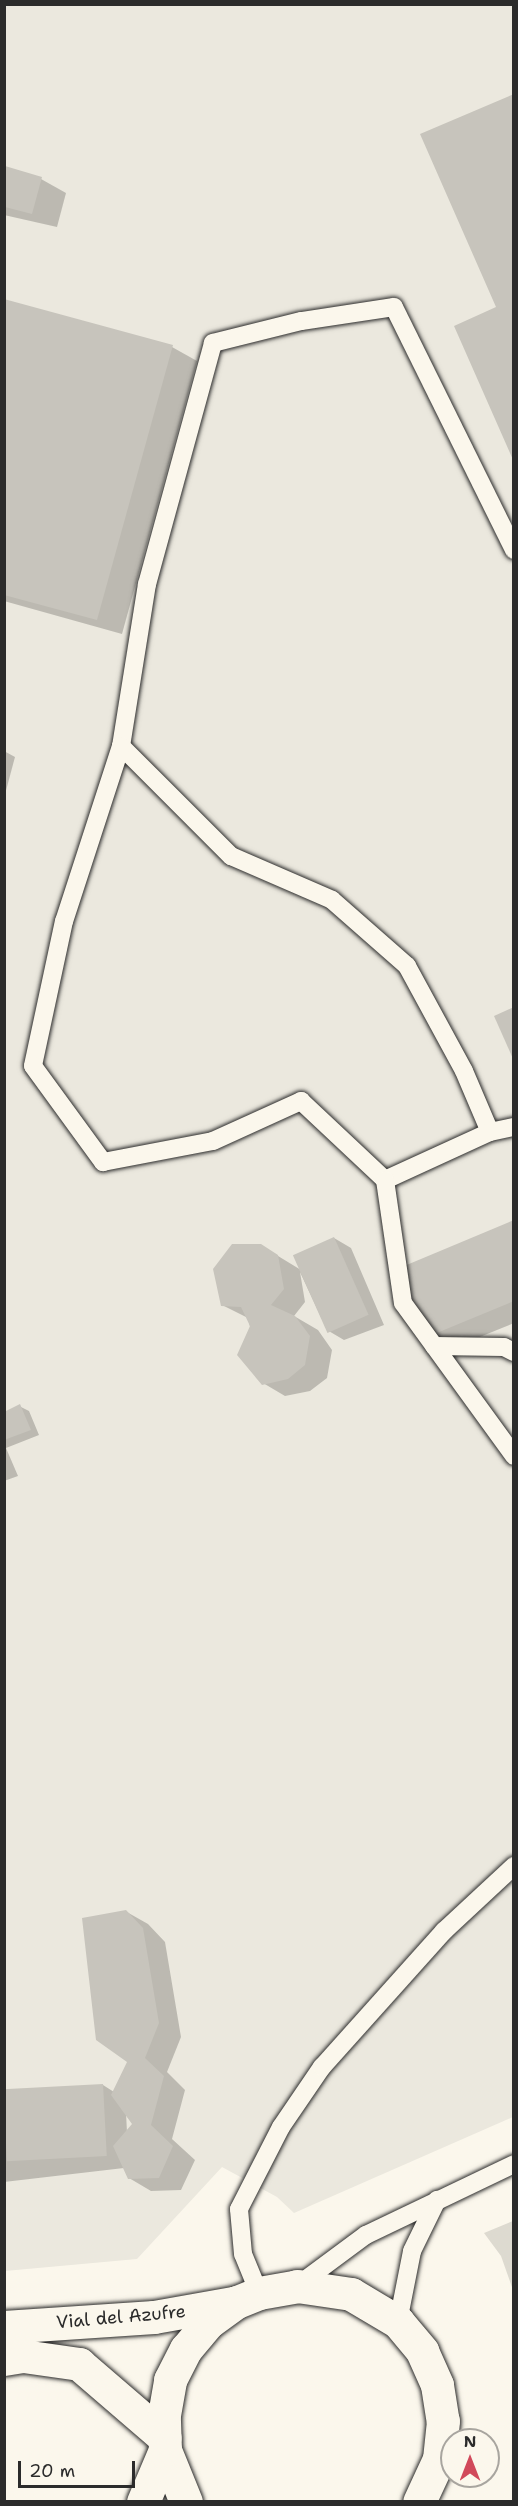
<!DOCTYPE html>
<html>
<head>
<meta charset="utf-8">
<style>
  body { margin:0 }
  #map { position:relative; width:518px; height:2506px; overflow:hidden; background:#fbf7ec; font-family:"Shantell Sans",sans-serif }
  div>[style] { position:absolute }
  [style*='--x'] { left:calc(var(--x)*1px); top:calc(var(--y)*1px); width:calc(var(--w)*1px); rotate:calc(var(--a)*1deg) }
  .built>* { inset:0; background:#ebe8de }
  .green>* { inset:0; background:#dddad0 }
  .shadow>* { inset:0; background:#0003 }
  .building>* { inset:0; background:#c7c4bc; transform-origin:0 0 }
  .roads { filter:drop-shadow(0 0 2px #2b2b2b) drop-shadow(0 0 2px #2b2b2b) }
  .lane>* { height:18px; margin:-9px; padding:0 9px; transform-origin:9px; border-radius:9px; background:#fbf7ec }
  .secondary>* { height:33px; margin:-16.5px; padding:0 16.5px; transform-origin:16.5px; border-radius:16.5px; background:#fbf7ec }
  span { translate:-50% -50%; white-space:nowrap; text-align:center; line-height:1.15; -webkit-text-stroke:4.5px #fbf7ec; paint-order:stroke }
  .street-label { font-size:18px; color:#2b2b2b }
  .frame { position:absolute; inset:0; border:6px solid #2b2b2b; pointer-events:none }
  .north { position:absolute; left:440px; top:2428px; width:60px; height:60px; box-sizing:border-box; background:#fbf7ec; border:2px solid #a8a59f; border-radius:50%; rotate:0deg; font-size:16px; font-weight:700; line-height:24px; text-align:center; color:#2b2b2b }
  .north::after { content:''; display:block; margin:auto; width:21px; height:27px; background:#d1495b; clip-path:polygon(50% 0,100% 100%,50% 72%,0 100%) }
  .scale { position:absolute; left:18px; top:2461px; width:117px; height:27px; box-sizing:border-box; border:3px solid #2b2b2b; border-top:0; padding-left:8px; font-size:18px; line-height:21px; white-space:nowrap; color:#2b2b2b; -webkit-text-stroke:4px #fbf7ec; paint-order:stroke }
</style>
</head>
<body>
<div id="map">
  <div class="built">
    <div style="clip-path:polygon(5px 5px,513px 5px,513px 2117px,294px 2213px,277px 2197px,222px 2167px,137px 2259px,5px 2271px)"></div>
  </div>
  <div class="green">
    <div style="clip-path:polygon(513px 2221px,513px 2290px,501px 2256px,484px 2233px)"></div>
  </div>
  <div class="shadow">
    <div style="clip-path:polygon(4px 168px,41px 179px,66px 193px,57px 227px,4px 215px)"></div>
    <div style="clip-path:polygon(4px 301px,172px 347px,197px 361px,122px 634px,4px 601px)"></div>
    <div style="clip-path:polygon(4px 751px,15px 757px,4px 798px)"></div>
    <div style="clip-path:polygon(514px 1222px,514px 1323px,450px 1349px,428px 1336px)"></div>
    <div style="clip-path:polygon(334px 1238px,351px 1248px,384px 1325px,344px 1340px,327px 1330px,300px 1272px,305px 1302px,294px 1316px,318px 1330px,332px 1350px,327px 1378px,310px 1391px,285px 1396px,263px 1383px,248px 1318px,222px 1305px,260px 1245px,301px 1270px)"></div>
    <div style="clip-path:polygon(19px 1406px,29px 1411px,39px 1435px,6px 1448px,18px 1476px,4px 1481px,4px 1413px)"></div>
    <div style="clip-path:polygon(evenodd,125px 1911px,148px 1924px,165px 1942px,181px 2037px,167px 2072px,185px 2090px,172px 2139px,195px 2160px,181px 2190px,151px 2191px,129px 2178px,124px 2168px,4px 2182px,4px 2096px,103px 2085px,114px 2092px,129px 2062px,125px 1911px,126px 2112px,134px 2124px,127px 2133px,126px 2112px)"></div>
  </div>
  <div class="building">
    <div style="clip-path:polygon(514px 94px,514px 462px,454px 326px,496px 307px,420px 134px)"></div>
    <div style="clip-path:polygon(5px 166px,42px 177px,32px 214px,5px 207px)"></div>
    <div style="clip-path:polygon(4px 299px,173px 345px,97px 620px,4px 595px)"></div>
    <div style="clip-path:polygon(514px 1007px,514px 1061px,494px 1016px)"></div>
    <div style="clip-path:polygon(514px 1220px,514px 1301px,427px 1337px,397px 1269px)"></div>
    <div style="left:334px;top:1237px;width:85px;height:45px;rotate:66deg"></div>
    <div style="clip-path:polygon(232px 1244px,261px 1244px,278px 1255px,284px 1289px,271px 1305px,295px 1316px,310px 1336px,305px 1365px,288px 1379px,262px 1385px,237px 1355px,250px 1326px,241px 1307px,221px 1306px,213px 1269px)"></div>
    <div style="clip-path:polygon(20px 1404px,31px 1430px,4px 1440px,4px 1412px)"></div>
    <div style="clip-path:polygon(126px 1910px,143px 1928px,159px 2023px,145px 2058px,164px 2076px,151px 2125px,173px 2146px,159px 2178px,128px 2179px,113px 2146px,132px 2124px,111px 2095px,127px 2062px,96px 2040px,82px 1918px)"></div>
    <div style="left:103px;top:2084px;width:72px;height:100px;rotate:87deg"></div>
  </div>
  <div class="roads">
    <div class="lane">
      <div style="--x:514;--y:550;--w:271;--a:-116.3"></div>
      <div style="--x:394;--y:307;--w:94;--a:171.4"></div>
      <div style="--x:301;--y:321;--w:91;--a:166"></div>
      <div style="--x:213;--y:343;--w:250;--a:105.3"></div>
      <div style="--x:147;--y:584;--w:164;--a:99.1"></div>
      <div style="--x:121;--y:746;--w:156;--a:45"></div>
      <div style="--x:231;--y:856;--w:110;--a:23.5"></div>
      <div style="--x:332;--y:900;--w:100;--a:41.3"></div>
      <div style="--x:407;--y:966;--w:119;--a:61.5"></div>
      <div style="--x:464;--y:1071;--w:66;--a:66.9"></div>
      <div style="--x:490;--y:1132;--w:25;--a:-12"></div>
      <div style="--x:121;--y:746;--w:184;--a:108"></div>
      <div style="--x:64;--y:921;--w:148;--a:102.1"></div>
      <div style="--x:33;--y:1066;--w:119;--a:53.9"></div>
      <div style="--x:103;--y:1162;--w:112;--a:-10.8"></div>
      <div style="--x:213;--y:1141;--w:97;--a:-24.4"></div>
      <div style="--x:301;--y:1101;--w:115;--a:43.2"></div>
      <div style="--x:385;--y:1180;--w:115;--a:-24.6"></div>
      <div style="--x:385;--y:1180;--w:124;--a:81.7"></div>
      <div style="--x:403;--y:1303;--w:189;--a:54"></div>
      <div style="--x:434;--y:1346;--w:70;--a:0.8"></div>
      <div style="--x:504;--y:1347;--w:11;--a:27"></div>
      <div style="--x:297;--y:2286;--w:86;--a:-36.5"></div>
      <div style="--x:366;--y:2235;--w:164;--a:-25.6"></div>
      <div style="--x:259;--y:2293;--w:42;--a:-112.3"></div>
      <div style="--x:243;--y:2254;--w:45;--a:-95.1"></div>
      <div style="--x:239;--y:2209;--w:92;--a:-62.9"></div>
      <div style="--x:281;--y:2127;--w:73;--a:-55.7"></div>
      <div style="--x:322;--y:2067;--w:183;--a:-48.1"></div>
      <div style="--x:444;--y:1931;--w:96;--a:-42.9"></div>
      <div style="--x:398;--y:2322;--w:72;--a:-78.8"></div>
      <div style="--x:412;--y:2251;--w:57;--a:-63.9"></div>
    </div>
    <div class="secondary">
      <div style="--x:4;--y:2327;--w:150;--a:-3.8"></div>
      <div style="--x:154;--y:2317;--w:80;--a:-10"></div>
      <div style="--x:4;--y:2359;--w:19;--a:-9"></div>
      <div style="--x:23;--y:2356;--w:57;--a:8.1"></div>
      <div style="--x:79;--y:2364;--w:113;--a:40.7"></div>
      <div style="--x:143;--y:2502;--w:56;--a:-67.1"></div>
      <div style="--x:186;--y:2502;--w:56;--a:-112"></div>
      <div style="--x:165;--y:2450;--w:35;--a:-92"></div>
      <div style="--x:164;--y:2415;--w:36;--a:-80"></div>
      <div style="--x:170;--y:2380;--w:35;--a:-63"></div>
      <div style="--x:186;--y:2349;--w:35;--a:-50"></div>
      <div style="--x:209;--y:2322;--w:34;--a:-36"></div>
      <div style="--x:237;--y:2302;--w:24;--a:-22"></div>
      <div style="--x:259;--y:2293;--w:39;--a:-10"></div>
      <div style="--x:297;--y:2286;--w:55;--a:8.4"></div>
      <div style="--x:351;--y:2294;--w:55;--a:30.8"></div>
      <div style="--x:398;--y:2322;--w:38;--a:50"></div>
      <div style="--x:422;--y:2351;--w:37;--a:66"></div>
      <div style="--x:437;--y:2385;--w:36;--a:81"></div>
      <div style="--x:443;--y:2421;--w:38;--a:96"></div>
      <div style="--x:439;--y:2459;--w:47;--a:114.9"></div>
    </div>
  </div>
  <div class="street-label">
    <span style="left:121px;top:2317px;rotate:-5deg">Vial del Azufre</span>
  </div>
  <div class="frame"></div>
  <div class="north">N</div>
  <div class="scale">20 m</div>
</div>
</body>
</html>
